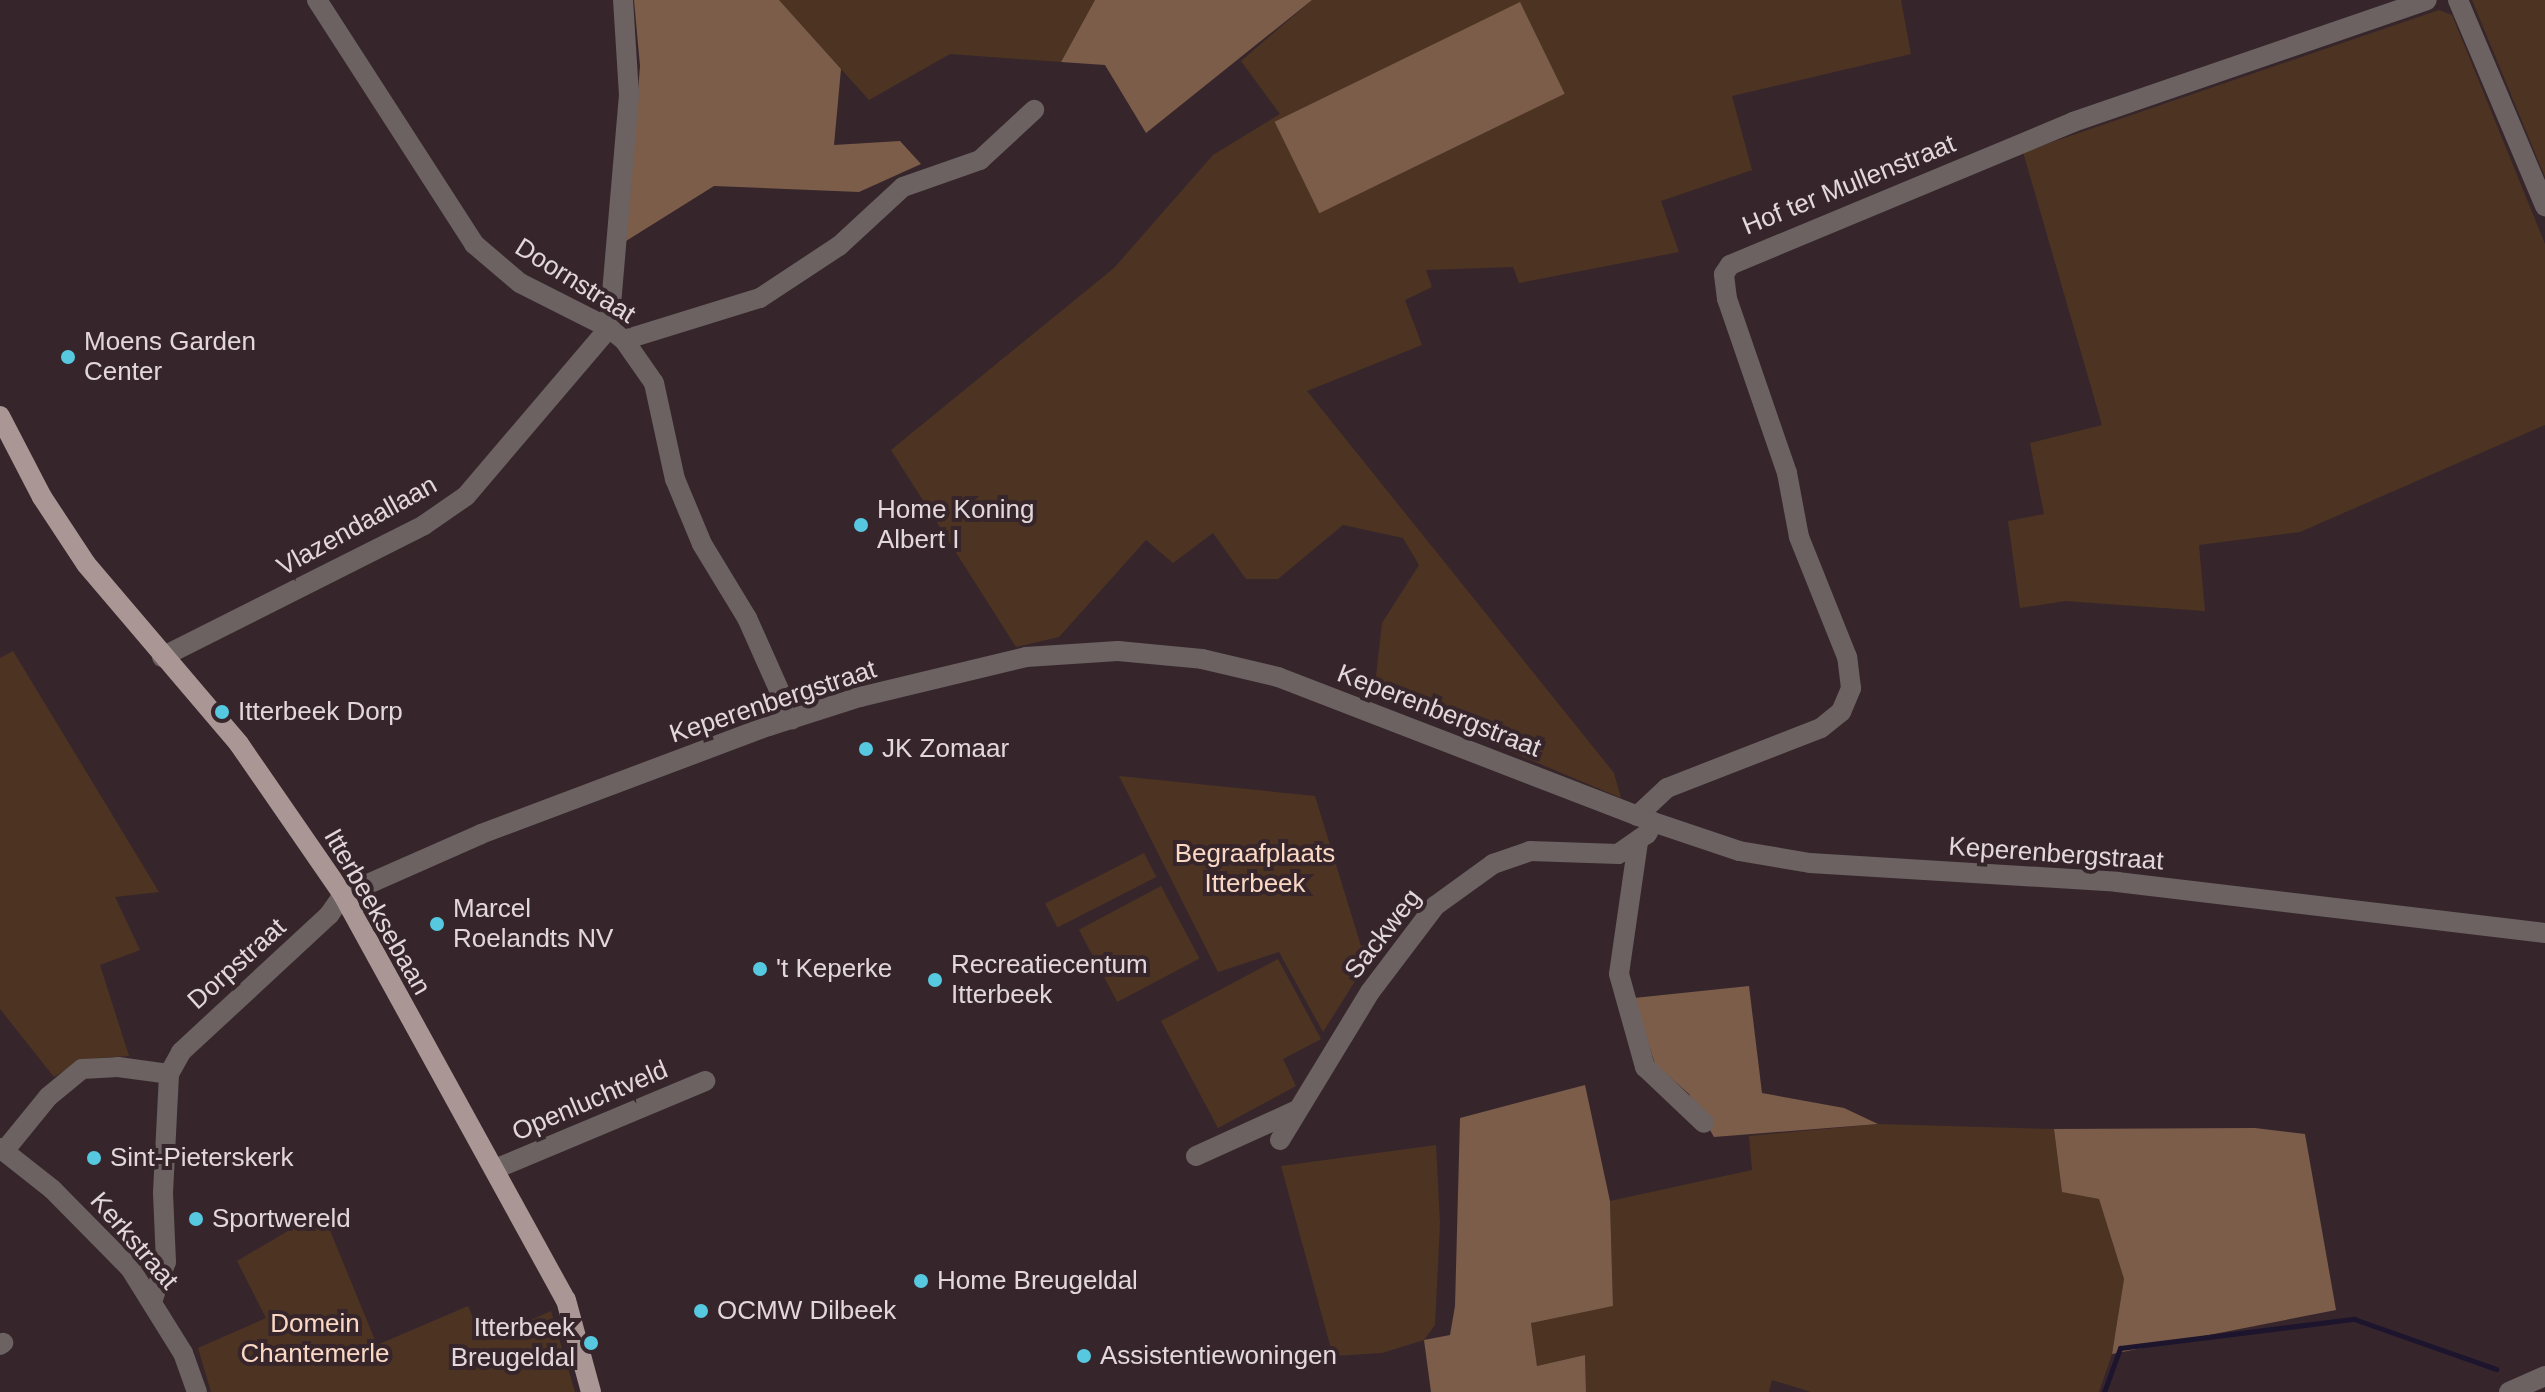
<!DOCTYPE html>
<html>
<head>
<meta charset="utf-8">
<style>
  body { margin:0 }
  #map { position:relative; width:2545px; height:1392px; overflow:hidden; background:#36262c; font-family:Helvetica,sans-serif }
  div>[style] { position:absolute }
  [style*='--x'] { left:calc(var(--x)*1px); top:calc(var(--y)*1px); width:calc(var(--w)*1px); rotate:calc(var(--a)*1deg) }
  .green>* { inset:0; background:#4d3322; transform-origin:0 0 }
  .forest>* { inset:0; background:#7c5d4a; transform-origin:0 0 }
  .stream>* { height:5px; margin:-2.5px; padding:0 2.5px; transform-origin:2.5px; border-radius:2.5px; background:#1d142e }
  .minor>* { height:20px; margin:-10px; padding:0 10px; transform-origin:10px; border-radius:10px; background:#6b6261 }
  .major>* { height:20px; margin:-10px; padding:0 10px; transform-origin:10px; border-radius:10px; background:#aa9795 }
  .dots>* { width:22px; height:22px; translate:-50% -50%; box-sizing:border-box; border:4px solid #36262c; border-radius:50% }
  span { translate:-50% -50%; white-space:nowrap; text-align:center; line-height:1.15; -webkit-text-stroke:8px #36262c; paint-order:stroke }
  .street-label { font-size:26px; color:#e2d7da }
  .poi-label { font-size:26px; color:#e2d7da }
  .left { translate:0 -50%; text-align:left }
  .right { translate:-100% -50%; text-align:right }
  .park-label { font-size:26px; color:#fbd8c3 }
</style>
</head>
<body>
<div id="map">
  <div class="green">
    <div style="clip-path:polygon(779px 0,1095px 0,1061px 62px,950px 54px,869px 100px)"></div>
    <div style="clip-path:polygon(1312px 0,1901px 0,1911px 54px,1732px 96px,1752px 170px,1661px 201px,1679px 252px,1519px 283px,1513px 267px,1426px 270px,1432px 287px,1405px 300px,1422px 345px,1307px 391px,1614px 773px,1621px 798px,1374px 694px,1382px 623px,1419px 565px,1403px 538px,1343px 525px,1278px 579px,1246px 579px,1213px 533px,1173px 563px,1146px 540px,1059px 637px,1016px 647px,891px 450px,1114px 268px,1213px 155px,1280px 114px,1241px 61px)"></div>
    <div style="clip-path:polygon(2472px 0,2545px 0,2545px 177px)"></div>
    <div style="clip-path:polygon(2439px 10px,2452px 15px,2545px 244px,2545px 425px,2300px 532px,2199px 545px,2205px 611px,2065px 601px,2020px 608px,2008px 521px,2044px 514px,2030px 443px,2102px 425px,2023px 152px)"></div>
    <div style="clip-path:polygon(13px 651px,159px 892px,115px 897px,140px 950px,100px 965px,129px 1056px,83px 1059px,54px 1077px,0 1009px,0 658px)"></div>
    <div style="clip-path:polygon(1119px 776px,1315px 796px,1361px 946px,1379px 943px,1323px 1032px,1279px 952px,1218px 972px)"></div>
    <div style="left:1144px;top:853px;width:27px;height:111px;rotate:63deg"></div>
    <div style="left:1161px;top:886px;width:82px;height:93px;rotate:62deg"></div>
    <div style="clip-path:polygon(1278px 959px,1321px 1039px,1283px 1059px,1296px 1086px,1218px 1128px,1161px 1021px)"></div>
    <div style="clip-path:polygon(1878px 1124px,2054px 1129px,2062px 1191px,2099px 1199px,2124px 1279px,2112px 1354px,2099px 1392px,1811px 1392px,1772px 1380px,1769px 1392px,1586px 1392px,1585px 1355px,1537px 1366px,1531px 1322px,1613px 1306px,1610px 1201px,1752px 1170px,1749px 1136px)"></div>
    <div style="clip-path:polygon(1436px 1145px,1440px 1223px,1435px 1325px,1424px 1340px,1382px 1353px,1333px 1356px,1281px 1166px)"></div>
    <div style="clip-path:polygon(322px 1211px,377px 1345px,468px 1306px,483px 1341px,551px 1311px,575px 1392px,211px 1392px,198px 1348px,266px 1318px,237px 1261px)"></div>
  </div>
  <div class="forest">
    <div style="clip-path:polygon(634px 0,779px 0,841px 69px,834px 145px,900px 141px,921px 164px,859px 192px,714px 186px,626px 241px,640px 66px)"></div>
    <div style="clip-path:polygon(1095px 0,1312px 0,1146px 133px,1105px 65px,1061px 62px)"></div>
    <div style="left:1520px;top:2px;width:102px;height:273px;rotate:64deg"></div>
    <div style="clip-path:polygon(1749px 986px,1762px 1093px,1844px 1108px,1878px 1124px,1714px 1137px,1689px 1094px,1655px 1064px,1634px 998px)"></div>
    <div style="clip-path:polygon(1585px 1085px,1610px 1201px,1613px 1306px,1531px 1323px,1537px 1366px,1585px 1355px,1586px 1392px,1431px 1392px,1424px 1340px,1450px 1335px,1455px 1306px,1460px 1118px)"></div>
    <div style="clip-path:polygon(2255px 1128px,2305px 1134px,2336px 1310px,2112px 1354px,2124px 1279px,2099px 1199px,2062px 1192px,2054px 1129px)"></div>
  </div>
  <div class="stream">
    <div style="--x:2104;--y:1392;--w:47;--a:-70"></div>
    <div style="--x:2120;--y:1348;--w:236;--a:-7.1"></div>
    <div style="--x:2354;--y:1319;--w:151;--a:19.4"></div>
  </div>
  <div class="minor">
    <div style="--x:317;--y:0;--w:290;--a:57.2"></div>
    <div style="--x:474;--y:244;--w:60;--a:40.3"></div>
    <div style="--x:520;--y:283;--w:100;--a:26.8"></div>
    <div style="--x:609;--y:328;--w:19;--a:39"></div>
    <div style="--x:624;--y:340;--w:52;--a:55.1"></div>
    <div style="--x:654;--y:383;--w:98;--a:77.7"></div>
    <div style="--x:675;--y:479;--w:70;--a:67.4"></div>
    <div style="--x:702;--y:544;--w:87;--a:58.7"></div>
    <div style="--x:747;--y:618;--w:111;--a:66"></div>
    <div style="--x:2458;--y:0;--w:224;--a:67.1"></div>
    <div style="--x:624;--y:340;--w:142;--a:-17.2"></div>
    <div style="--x:760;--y:298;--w:95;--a:-33.4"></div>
    <div style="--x:839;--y:246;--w:87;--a:-42.7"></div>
    <div style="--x:903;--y:187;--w:82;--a:-19.3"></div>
    <div style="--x:980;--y:160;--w:74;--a:-42.8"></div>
    <div style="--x:162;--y:657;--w:293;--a:-26.7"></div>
    <div style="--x:424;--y:525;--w:51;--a:-34.6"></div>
    <div style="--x:466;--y:496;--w:221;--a:-49.6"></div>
    <div style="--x:609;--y:328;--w:234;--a:-85.1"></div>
    <div style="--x:629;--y:95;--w:95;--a:-93.6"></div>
    <div style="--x:1637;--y:816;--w:41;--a:-43"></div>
    <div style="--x:1667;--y:788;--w:165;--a:-21.3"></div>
    <div style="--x:1821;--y:728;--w:26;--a:-39"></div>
    <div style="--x:1841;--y:712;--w:26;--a:-67"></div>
    <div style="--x:1851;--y:688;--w:31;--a:-97"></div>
    <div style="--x:1847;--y:657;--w:129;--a:-111.8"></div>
    <div style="--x:1799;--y:537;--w:65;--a:-100.6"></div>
    <div style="--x:1787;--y:473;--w:184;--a:-109"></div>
    <div style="--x:1727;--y:299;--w:25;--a:-97"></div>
    <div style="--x:1724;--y:274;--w:11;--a:-56"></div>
    <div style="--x:1730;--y:265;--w:372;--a:-22.6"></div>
    <div style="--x:2073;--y:122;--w:374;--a:-19"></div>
    <div style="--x:1638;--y:842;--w:133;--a:98.2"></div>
    <div style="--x:1619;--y:974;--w:97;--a:74.4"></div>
    <div style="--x:1645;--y:1067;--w:81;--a:43.5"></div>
    <div style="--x:1280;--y:1140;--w:173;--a:-58.7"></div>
    <div style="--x:1370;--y:992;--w:108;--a:-52.9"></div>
    <div style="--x:1435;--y:906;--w:72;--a:-35.9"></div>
    <div style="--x:1493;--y:864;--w:39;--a:-19"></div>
    <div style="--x:1530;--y:851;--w:88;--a:2"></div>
    <div style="--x:1618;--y:854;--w:35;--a:-35"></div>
    <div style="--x:1647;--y:834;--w:13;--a:-63"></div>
    <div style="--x:0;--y:1148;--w:66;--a:38.3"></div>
    <div style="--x:52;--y:1189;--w:111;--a:45.4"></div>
    <div style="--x:130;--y:1268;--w:100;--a:58.1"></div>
    <div style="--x:183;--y:1353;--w:41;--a:70.3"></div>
    <div style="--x:5;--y:1150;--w:68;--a:-50.9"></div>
    <div style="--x:48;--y:1097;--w:44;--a:-39.5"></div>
    <div style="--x:82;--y:1069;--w:36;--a:-3"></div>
    <div style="--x:118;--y:1067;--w:51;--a:7.8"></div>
    <div style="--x:1196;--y:1156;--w:109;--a:-24.4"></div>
    <div style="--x:495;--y:1169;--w:228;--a:-22.7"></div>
    <div style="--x:153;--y:1299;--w:39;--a:-71"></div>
    <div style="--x:166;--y:1262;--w:69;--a:-92.5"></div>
    <div style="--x:163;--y:1193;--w:119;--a:-87.1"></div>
    <div style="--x:169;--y:1074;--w:25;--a:-61"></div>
    <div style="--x:181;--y:1052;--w:202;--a:-42.8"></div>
    <div style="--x:329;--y:915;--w:24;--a:-55"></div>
    <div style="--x:343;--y:895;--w:151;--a:-23.8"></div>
    <div style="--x:481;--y:834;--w:308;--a:-20.6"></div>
    <div style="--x:769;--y:726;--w:96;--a:-17.7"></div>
    <div style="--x:860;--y:697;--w:171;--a:-13.5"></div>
    <div style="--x:1026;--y:657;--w:92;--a:-3.7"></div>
    <div style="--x:1118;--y:651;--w:84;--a:5.4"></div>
    <div style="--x:1202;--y:659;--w:78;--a:13.3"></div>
    <div style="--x:1278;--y:677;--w:402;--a:21.1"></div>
    <div style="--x:1653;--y:822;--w:91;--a:18.6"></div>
    <div style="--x:1739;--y:851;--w:72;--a:9.6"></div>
    <div style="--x:1810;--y:863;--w:308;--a:3.5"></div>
    <div style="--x:2117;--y:882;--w:431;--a:6.8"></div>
    <div style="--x:0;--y:1345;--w:4;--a:-34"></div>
    <div style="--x:2509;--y:1392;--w:39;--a:-24"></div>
  </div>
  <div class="major">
    <div style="--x:0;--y:416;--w:91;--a:62.6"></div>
    <div style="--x:42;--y:497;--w:80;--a:56.7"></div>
    <div style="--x:86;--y:564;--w:236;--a:49.6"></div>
    <div style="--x:239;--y:744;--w:183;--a:55.4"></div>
    <div style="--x:343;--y:895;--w:462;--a:61.2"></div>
    <div style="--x:566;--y:1300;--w:95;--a:74.8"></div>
  </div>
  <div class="dots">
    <div style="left:68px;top:357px;background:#56c9e0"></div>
    <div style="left:861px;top:525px;background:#56c9e0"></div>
    <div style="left:222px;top:712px;background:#56c9e0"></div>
    <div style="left:866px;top:749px;background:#56c9e0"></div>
    <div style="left:437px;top:924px;background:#56c9e0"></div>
    <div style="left:760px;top:969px;background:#56c9e0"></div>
    <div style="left:935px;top:980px;background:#56c9e0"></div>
    <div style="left:94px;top:1158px;background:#56c9e0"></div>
    <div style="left:196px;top:1219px;background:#56c9e0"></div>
    <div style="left:921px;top:1281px;background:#56c9e0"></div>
    <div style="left:701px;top:1311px;background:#56c9e0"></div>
    <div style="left:591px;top:1343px;background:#56c9e0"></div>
    <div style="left:1084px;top:1356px;background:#56c9e0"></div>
  </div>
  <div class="street-label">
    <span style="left:1849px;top:185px;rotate:-22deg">Hof ter Mullenstraat</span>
    <span style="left:575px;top:281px;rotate:32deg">Doornstraat</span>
    <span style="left:357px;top:526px;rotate:-29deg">Vlazendaallaan</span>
    <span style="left:773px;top:702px;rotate:-18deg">Keperenbergstraat</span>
    <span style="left:1439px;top:711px;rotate:21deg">Keperenbergstraat</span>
    <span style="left:2056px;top:854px;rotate:4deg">Keperenbergstraat</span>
    <span style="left:377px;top:912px;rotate:60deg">Itterbeeksebaan</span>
    <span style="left:1383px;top:934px;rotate:-52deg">Sackweg</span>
    <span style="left:237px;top:964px;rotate:-42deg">Dorpstraat</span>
    <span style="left:590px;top:1101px;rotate:-23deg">Openluchtveld</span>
    <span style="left:134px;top:1241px;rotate:49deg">Kerkstraat</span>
  </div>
  <div class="poi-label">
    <span class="left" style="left:84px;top:357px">Moens Garden<br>Center</span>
    <span class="left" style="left:877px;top:525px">Home Koning<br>Albert I</span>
    <span class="left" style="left:238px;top:712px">Itterbeek Dorp</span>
    <span class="left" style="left:882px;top:749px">JK Zomaar</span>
    <span class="left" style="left:453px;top:924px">Marcel<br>Roelandts NV</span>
    <span class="left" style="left:951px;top:980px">Recreatiecentum<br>Itterbeek</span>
    <span class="left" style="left:776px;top:969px">'t Keperke</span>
    <span class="left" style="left:110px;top:1158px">Sint-Pieterskerk</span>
    <span class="left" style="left:212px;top:1219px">Sportwereld</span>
    <span class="left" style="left:937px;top:1281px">Home Breugeldal</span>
    <span class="left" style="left:717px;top:1311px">OCMW Dilbeek</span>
    <span class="right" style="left:575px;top:1343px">Itterbeek<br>Breugeldal</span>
    <span class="left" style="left:1100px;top:1356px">Assistentiewoningen</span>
  </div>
  <div class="park-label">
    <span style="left:1255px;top:869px">Begraafplaats<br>Itterbeek</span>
    <span style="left:315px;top:1339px">Domein<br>Chantemerle</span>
  </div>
</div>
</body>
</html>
